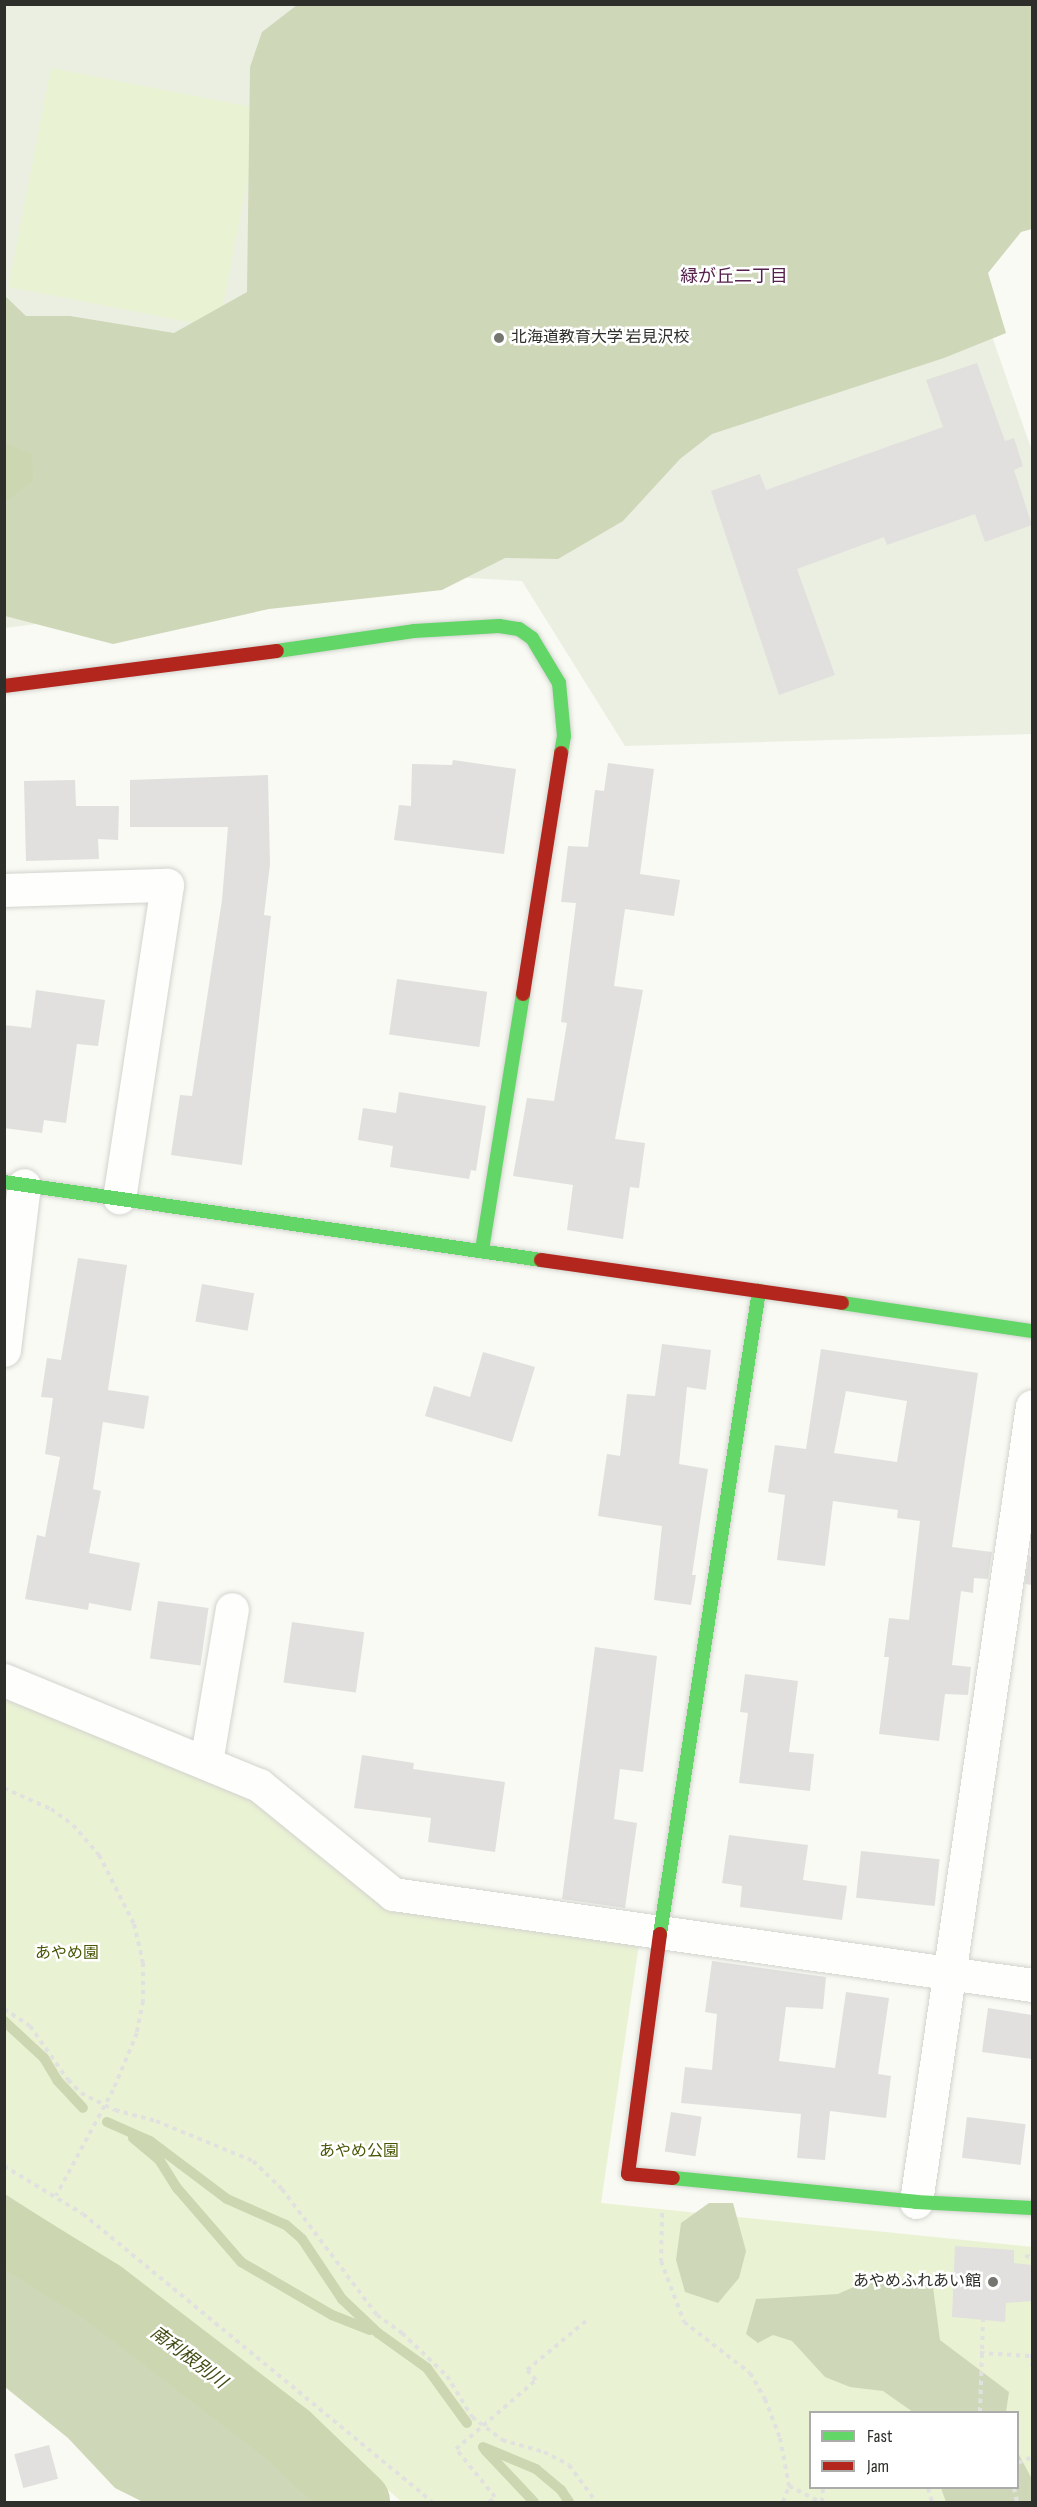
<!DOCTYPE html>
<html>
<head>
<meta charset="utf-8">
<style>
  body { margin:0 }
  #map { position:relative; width:1037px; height:2507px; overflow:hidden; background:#f8faf3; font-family:"Sofia Sans Condensed","Noto Sans JP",sans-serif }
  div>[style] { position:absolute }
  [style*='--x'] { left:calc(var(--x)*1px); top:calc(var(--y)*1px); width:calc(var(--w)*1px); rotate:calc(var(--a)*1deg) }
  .built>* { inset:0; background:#ebefe1 }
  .green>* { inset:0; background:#eaf2d4; transform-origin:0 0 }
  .forest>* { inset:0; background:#cfd7b9 }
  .water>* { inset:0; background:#ccd6b0 }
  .stream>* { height:10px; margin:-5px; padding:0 5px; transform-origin:5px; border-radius:5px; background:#ccd6b0 }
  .river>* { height:64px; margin:-32px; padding:0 32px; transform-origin:32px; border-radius:32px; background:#ccd6b0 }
  .building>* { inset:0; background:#e1e0de; transform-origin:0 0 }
  .path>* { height:4px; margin-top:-2px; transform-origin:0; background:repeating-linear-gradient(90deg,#e1e2df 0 4.5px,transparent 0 9px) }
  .roads { filter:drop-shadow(0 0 2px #d2d3ce) drop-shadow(0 0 2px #d2d3ce) }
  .street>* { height:33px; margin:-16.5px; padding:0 16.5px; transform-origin:16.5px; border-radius:16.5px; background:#fefefd }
  .fast>* { height:14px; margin:-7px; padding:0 7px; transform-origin:7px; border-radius:7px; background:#63d668 }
  .jam>* { height:14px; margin:-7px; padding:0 7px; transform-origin:7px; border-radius:7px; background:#b3261e }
  .dots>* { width:16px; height:16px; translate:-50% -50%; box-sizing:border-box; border:3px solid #fff; border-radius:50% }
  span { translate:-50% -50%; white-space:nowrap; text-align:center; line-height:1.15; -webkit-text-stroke:5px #fff; paint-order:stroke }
  .poi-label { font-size:16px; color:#2e2f2a }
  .left { translate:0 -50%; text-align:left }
  .right { translate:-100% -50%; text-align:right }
  .park-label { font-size:16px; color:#495705 }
  .neighbourhood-label { font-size:18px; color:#56204c }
  .water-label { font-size:18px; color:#414c14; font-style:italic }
  .frame { position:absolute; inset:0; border:6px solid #2e2f2a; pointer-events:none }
  .legend { position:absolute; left:809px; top:2411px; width:210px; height:78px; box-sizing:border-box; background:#fff; border:2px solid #abacaa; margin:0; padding:8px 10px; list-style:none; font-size:18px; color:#2e2f2a }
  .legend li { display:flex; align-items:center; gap:12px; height:30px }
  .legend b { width:30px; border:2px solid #abacaa }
</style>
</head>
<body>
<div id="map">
  <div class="built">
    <div style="clip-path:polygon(4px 5px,1032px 5px,953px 225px,1032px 451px,1032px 734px,625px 746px,522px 581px,415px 575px,5px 628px)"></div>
  </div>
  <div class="green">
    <div style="left:51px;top:68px;width:214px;height:223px;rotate:11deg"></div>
    <div style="clip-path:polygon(evenodd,4px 1699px,250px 1793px,390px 1908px,639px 1944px,601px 2203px,1032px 2247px,1032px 2502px,402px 2502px,308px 2421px,138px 2293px,5px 2206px,4px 1699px,810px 2412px,1018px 2412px,1018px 2488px,810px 2488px,810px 2412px)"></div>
  </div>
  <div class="forest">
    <div style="clip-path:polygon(297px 5px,1032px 5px,1032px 229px,1021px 232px,988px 273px,1006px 333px,944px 358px,712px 434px,680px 459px,623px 521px,558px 559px,505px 558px,442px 590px,269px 609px,113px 644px,5px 616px,4px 295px,26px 316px,70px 316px,174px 333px,247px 292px,250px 67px,262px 32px)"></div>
    <div style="clip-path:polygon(5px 2194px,120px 2268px,311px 2439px,313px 2502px,143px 2502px,115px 2488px,68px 2438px,5px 2387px)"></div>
    <div style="clip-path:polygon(709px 2203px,733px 2203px,746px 2251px,739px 2278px,718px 2303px,685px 2292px,676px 2260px,681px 2223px)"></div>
    <div style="clip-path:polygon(897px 2278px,933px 2287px,940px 2340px,1009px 2392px,1006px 2412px,913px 2412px,883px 2391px,850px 2387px,825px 2377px,792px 2341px,773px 2335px,758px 2343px,746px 2334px,756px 2299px,838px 2294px,869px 2280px)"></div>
    <div style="clip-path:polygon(1018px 2453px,1032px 2479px,1032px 2502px,946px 2502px,941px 2488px,1018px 2488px)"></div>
  </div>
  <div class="water">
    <div style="clip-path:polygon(5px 443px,32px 454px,33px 481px,5px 502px)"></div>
  </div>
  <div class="stream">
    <div style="--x:4;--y:2021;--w:54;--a:42.8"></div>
    <div style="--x:44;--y:2058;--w:26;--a:59"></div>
    <div style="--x:57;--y:2080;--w:38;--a:47"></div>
    <div style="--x:107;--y:2122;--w:47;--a:23.8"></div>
    <div style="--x:150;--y:2141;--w:96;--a:37"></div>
    <div style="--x:227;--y:2199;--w:64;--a:23.8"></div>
    <div style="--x:286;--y:2225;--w:21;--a:41"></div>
    <div style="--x:302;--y:2239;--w:72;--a:56.3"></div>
    <div style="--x:342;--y:2299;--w:50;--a:43.4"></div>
    <div style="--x:378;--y:2333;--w:60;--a:35.5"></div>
    <div style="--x:427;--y:2368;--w:68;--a:54"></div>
    <div style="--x:133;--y:2138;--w:35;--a:40"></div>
    <div style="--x:160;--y:2161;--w:32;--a:58"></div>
    <div style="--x:177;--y:2188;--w:98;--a:49.1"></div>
    <div style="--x:241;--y:2262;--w:105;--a:30.2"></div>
    <div style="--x:332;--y:2315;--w:41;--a:21.5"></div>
    <div style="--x:483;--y:2447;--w:57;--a:22.5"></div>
    <div style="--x:536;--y:2469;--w:33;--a:40"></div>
    <div style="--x:561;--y:2490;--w:14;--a:56"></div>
    <div style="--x:485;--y:2450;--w:71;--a:46.7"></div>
  </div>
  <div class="river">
    <div style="--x:4;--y:2232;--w:116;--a:31.6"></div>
    <div style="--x:103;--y:2293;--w:233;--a:37.5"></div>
    <div style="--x:288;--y:2435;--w:97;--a:43.7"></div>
  </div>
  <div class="building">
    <div style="clip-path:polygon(977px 363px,1005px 441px,1014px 438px,1023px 466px,1014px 470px,1032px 525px,985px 542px,975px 514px,887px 545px,884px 537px,797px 569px,835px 675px,779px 695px,711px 491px,760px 474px,766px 490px,943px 427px,926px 380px)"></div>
    <div style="clip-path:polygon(453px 760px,516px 769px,504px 854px,394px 840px,399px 805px,411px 806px,412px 764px,452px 765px)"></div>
    <div style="clip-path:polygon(608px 763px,654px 769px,640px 874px,680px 880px,674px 916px,625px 909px,614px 986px,643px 990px,615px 1139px,645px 1143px,639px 1188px,630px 1187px,623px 1239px,567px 1230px,573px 1185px,513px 1176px,527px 1098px,554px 1101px,567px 1023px,561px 1022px,576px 903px,561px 902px,568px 846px,588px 847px,595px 790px,604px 791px)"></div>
    <div style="clip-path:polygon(268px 775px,270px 864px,264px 915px,271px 916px,242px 1165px,171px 1155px,180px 1095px,192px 1096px,222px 900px,228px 827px,130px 827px,130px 780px)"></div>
    <div style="clip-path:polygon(75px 780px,76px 806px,119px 806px,118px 840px,98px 839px,99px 859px,26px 861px,24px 781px)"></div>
    <div style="left:397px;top:979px;width:91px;height:56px;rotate:8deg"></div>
    <div style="clip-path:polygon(36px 990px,105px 1000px,98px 1046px,77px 1044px,66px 1123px,44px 1120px,42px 1133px,4px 1128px,4px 1025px,31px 1028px)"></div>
    <div style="clip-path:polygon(399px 1092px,486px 1106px,476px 1171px,471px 1170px,469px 1179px,390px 1167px,393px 1146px,358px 1140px,363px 1108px,396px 1113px)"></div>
    <div style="clip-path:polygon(78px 1258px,127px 1265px,108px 1390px,149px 1396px,144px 1429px,103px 1422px,93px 1489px,101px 1491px,89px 1553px,140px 1563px,131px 1611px,89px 1603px,88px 1610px,25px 1599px,37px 1535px,45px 1537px,60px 1457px,45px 1454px,53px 1398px,41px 1397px,47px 1358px,61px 1360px)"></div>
    <div style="left:202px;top:1284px;width:53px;height:38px;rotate:10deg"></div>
    <div style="clip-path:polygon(662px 1344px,711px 1350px,706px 1390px,687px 1387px,679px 1464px,708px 1469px,692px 1575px,696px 1575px,691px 1605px,654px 1600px,662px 1526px,598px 1516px,607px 1454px,620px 1456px,627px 1394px,655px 1396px)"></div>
    <div style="clip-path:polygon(evenodd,821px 1349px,978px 1373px,952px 1547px,992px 1552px,988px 1579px,974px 1578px,973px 1593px,961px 1591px,952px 1665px,971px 1667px,968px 1695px,945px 1694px,939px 1741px,879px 1734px,889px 1657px,884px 1657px,889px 1618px,909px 1620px,920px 1521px,897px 1518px,898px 1510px,833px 1501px,825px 1566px,777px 1560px,785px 1495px,768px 1492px,775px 1445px,806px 1449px,821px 1349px,846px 1391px,907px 1401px,897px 1462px,834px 1453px,846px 1391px)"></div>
    <div style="clip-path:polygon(483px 1352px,535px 1367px,512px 1442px,425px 1416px,434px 1386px,470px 1397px)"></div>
    <div style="clip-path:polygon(1029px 1556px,1032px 1557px,1032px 1585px,1025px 1584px)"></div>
    <div style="left:158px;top:1601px;width:51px;height:58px;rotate:8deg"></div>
    <div style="left:292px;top:1622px;width:73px;height:61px;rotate:8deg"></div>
    <div style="clip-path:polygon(595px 1647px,657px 1656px,643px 1772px,620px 1769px,614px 1819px,637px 1823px,625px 1908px,562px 1899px)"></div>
    <div style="clip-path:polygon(745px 1674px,798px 1681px,789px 1752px,814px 1754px,810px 1791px,739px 1783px,748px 1713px,740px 1712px)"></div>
    <div style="clip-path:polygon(362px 1755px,414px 1763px,413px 1769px,505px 1782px,495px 1852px,428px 1842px,431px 1818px,354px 1808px)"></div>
    <div style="clip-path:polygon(729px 1835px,808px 1845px,803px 1880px,847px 1886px,842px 1920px,740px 1907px,742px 1886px,722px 1883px)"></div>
    <div style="left:861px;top:1851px;width:79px;height:47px;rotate:6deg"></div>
    <div style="clip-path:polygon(712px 1961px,826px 1977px,823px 2009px,786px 2007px,779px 2061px,835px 2068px,846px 1992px,889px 1998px,878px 2074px,891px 2076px,886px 2118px,830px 2111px,825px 2160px,797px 2158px,801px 2114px,681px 2103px,685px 2067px,712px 2070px,717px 2014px,705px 2012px)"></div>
    <div style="clip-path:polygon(988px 2008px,1032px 2015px,1032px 2059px,982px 2052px)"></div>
    <div style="left:671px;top:2112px;width:31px;height:40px;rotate:9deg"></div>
    <div style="left:967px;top:2117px;width:59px;height:41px;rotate:7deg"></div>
    <div style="clip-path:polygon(955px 2246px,1014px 2250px,1014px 2263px,1032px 2265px,1032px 2301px,1006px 2303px,1005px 2322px,952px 2317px)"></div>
    <div style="left:49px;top:2445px;width:35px;height:36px;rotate:75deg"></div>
  </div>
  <div class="path">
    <div style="--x:4;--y:1788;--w:51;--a:24.1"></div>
    <div style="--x:51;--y:1809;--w:27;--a:36"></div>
    <div style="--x:73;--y:1825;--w:40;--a:49"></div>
    <div style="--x:99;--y:1855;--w:77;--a:63.1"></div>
    <div style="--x:134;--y:1924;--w:40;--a:77"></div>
    <div style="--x:143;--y:1963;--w:38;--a:90"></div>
    <div style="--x:143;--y:2001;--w:33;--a:101"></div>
    <div style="--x:137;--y:2033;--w:62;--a:112.8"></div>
    <div style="--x:113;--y:2090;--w:120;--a:118.3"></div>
    <div style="--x:4;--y:2009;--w:31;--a:33"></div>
    <div style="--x:30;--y:2026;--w:66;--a:54.9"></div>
    <div style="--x:68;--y:2080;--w:18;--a:45"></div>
    <div style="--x:81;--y:2093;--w:38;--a:27"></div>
    <div style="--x:115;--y:2110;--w:42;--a:15"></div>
    <div style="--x:156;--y:2121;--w:105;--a:22.4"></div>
    <div style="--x:253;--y:2161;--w:40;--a:44"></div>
    <div style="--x:282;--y:2189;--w:158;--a:53"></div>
    <div style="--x:377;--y:2315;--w:31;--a:36"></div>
    <div style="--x:402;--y:2333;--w:62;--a:43.7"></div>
    <div style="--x:447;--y:2376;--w:48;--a:58.6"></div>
    <div style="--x:472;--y:2417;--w:38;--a:37"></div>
    <div style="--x:502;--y:2440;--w:44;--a:15.9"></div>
    <div style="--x:544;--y:2452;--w:28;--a:27"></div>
    <div style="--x:569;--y:2465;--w:46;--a:53.9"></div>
    <div style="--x:4;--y:2166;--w:92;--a:31.3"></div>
    <div style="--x:83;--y:2214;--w:452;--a:39.5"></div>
    <div style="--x:662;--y:2213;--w:48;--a:91.2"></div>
    <div style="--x:661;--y:2261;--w:65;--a:69.3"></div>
    <div style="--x:684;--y:2322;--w:83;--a:37.7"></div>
    <div style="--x:750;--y:2373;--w:30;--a:60"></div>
    <div style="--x:765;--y:2399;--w:42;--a:69"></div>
    <div style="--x:780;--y:2438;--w:49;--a:79.4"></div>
    <div style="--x:1025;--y:2256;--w:7;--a:8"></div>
    <div style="--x:980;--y:2353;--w:50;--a:3.4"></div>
    <div style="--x:1032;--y:2354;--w:12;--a:90"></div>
    <div style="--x:980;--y:2412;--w:92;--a:-88.1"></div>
    <div style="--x:1018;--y:2463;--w:15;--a:-23"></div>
    <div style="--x:928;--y:2488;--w:15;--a:74"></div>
    <div style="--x:1014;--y:2488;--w:14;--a:78"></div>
    <div style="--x:489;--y:2502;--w:8;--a:-40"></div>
    <div style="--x:495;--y:2497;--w:62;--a:-129.1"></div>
    <div style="--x:456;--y:2449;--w:106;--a:-40.8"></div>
    <div style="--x:536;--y:2380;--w:13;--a:-132"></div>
    <div style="--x:527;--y:2370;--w:77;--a:-39.7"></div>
    <div style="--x:783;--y:2502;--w:17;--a:-69"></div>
    <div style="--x:789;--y:2486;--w:35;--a:27"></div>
    <div style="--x:822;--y:2502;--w:14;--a:-86"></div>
  </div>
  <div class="roads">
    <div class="street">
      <div style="--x:4;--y:890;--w:163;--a:-1.8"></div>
      <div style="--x:167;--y:885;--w:316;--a:98.7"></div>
      <div style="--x:4;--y:1350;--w:166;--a:-83.1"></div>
      <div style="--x:4;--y:1680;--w:276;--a:22.4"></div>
      <div style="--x:259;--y:1785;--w:173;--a:39.1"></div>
      <div style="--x:393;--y:1894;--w:645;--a:8.1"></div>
      <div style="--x:206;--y:1762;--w:155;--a:-80.4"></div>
      <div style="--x:916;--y:2202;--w:804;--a:-81.71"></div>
    </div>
    <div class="fast">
      <div style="--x:277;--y:651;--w:138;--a:-8.3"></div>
      <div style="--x:414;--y:631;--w:85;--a:-3.4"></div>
      <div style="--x:499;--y:626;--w:20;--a:9"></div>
      <div style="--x:519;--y:629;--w:16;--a:35"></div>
      <div style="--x:532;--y:638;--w:52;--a:59"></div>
      <div style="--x:559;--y:683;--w:53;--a:84.6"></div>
      <div style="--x:564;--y:736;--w:17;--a:100"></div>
      <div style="--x:4;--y:1182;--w:543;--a:8.26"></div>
      <div style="--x:482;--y:1250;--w:259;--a:-80.9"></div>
      <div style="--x:842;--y:1303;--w:192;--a:8.4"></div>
      <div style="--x:660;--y:1934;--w:651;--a:-81.25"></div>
      <div style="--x:673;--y:2178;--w:244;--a:5.6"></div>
      <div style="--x:916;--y:2202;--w:116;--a:3"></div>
    </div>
    <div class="jam">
      <div style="--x:4;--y:686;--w:275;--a:-7.3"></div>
      <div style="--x:523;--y:994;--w:244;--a:-81"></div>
      <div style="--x:541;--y:1260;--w:304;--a:8.1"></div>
      <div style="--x:660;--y:1934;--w:242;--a:97.6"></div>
      <div style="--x:628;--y:2174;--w:45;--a:5.1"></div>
    </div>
  </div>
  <div class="dots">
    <div style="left:499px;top:338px;background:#757670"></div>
    <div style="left:993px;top:2282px;background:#757670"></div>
  </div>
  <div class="poi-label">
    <span class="left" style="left:511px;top:338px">北海道教育大学 岩見沢校</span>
    <span class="right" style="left:981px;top:2282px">あやめふれあい館</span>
  </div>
  <div class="park-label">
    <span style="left:67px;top:1954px">あやめ園</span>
    <span style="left:359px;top:2152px">あやめ公園</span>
  </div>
  <div class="neighbourhood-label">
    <span style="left:734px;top:277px">緑が丘二丁目</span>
  </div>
  <div class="water-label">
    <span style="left:188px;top:2358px;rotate:37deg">南利根別川</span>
  </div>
  <div class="frame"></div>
  <ul class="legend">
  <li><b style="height:8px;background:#63d668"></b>Fast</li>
  <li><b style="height:8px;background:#b3261e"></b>Jam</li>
  </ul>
</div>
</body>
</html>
